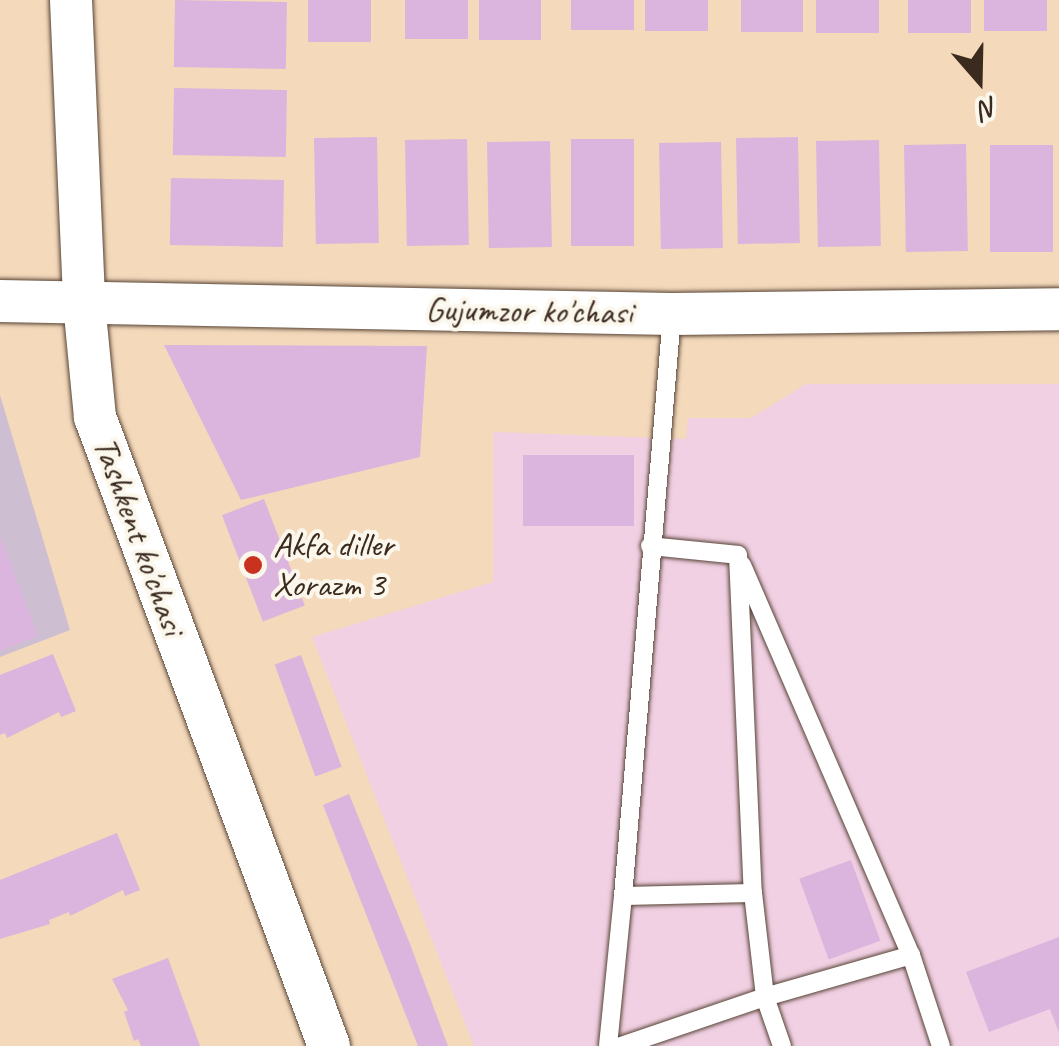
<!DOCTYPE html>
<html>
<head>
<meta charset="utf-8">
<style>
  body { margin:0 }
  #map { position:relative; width:1059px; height:1046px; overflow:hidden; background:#f4d9bb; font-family:Caveat,sans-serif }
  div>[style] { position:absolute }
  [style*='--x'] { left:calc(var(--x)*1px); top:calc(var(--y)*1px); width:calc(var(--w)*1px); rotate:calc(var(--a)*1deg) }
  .built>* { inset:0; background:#f1d0e3 }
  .industrial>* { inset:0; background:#cebed1 }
  .building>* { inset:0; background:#dbb5dd; transform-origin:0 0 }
  .roads { filter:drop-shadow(0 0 2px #574436) drop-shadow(0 0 2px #574436) }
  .service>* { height:18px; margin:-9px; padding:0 9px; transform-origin:9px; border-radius:9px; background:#fff }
  .tertiary>* { height:42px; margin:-21px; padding:0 21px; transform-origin:21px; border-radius:21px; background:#fff }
  .dots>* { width:28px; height:28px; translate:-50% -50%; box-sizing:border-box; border:5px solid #fbf7ec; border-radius:50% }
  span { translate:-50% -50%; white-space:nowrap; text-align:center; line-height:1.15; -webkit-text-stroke:8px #fbf7ec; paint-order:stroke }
  .street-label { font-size:35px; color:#3b2a1e }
  .poi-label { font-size:35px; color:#3b2a1e }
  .left { translate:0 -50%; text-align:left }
  .north { position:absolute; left:929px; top:30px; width:100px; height:100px; -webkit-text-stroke:8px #fbf7ec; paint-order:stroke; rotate:160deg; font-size:28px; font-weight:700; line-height:40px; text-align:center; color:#3b2a1e }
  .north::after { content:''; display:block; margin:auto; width:35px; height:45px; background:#3b2a1e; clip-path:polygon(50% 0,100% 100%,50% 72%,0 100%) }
</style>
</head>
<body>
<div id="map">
  <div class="built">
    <div style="clip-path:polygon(806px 384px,1059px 384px,1059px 1046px,474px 1046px,312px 637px,493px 582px,493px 432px,686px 439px,688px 418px,751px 418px)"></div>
  </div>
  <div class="industrial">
    <div style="clip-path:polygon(0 395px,70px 630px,0 657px)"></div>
  </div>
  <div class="building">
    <div style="left:175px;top:0;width:112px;height:67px;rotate:1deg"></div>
    <div style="left:308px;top:0;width:63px;height:42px"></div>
    <div style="left:405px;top:0;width:63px;height:39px"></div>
    <div style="left:479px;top:0;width:62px;height:40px"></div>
    <div style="left:571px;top:0;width:63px;height:30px"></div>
    <div style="left:645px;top:0;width:63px;height:31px"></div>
    <div style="left:741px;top:0;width:62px;height:32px"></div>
    <div style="left:816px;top:0;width:63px;height:33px"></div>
    <div style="left:908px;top:0;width:63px;height:33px"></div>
    <div style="left:984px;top:0;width:63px;height:31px"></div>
    <div style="left:174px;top:88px;width:113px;height:67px;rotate:1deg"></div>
    <div style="left:377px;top:137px;width:106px;height:63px;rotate:89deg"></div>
    <div style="left:798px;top:137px;width:106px;height:62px;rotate:89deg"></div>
    <div style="left:467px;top:139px;width:106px;height:62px;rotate:89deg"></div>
    <div style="left:571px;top:139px;width:63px;height:107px"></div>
    <div style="left:879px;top:140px;width:106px;height:63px;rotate:89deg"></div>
    <div style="left:550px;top:141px;width:106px;height:63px;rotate:89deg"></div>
    <div style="left:721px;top:142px;width:106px;height:62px;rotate:89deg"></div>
    <div style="left:966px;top:144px;width:107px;height:62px;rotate:89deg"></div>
    <div style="left:990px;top:145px;width:63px;height:107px"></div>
    <div style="left:171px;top:178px;width:113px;height:67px;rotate:1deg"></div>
    <div style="clip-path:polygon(164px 345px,427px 346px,420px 457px,241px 500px)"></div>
    <div style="left:634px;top:455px;width:71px;height:111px;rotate:90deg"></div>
    <div style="left:264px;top:499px;width:114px;height:45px;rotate:69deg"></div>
    <div style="clip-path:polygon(0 537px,38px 636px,0 651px)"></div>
    <div style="clip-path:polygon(53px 654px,76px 711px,61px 717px,59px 712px,7px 738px,5px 733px,0 735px,0 675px)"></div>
    <div style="left:301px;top:655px;width:119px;height:28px;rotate:70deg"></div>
    <div style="clip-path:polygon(349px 794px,410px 944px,448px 1046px,418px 1046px,323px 805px)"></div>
    <div style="clip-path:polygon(117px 833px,140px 890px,125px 896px,123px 890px,70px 916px,69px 912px,49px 920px,50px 924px,0 939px,0 880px)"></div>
    <div style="left:851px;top:860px;width:86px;height:55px;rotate:70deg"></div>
    <div style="clip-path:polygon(1059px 937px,1059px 1033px,1050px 1009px,989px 1032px,966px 972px)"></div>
    <div style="clip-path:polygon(168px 958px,200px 1046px,141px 1046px,138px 1039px,134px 1041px,124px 1012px,128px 1010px,112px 979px)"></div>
  </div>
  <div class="roads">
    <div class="service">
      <div style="--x:672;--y:315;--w:583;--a:94.82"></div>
      <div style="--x:623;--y:896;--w:130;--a:-1.3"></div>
      <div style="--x:650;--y:546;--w:88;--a:5.8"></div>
      <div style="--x:738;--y:555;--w:338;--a:87.5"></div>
      <div style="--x:753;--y:893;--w:105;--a:83.4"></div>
      <div style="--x:765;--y:997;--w:152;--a:-16"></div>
      <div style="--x:742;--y:565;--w:425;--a:66.6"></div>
      <div style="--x:911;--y:955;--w:96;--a:71.8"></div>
      <div style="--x:608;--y:1046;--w:151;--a:-84.3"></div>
      <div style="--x:621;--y:1046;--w:152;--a:-18.8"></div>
      <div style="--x:765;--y:997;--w:52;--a:70.9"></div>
    </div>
    <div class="tertiary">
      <div style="--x:71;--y:0;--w:303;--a:87.5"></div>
      <div style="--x:84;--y:303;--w:115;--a:84.5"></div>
      <div style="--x:95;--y:417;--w:671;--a:69.59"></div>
      <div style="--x:0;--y:301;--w:672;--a:1.11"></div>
      <div style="--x:672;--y:314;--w:387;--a:-0.7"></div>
    </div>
  </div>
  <div class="dots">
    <div style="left:253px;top:565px;background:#c8321e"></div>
  </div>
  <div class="street-label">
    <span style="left:529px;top:311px;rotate:1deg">Gujumzor ko'chasi</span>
    <span style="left:139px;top:536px;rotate:70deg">Tashkent ko'chasi</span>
  </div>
  <div class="poi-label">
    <span class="left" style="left:273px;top:565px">Akfa diller<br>Xorazm 3</span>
  </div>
  <div class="north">N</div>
</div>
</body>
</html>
